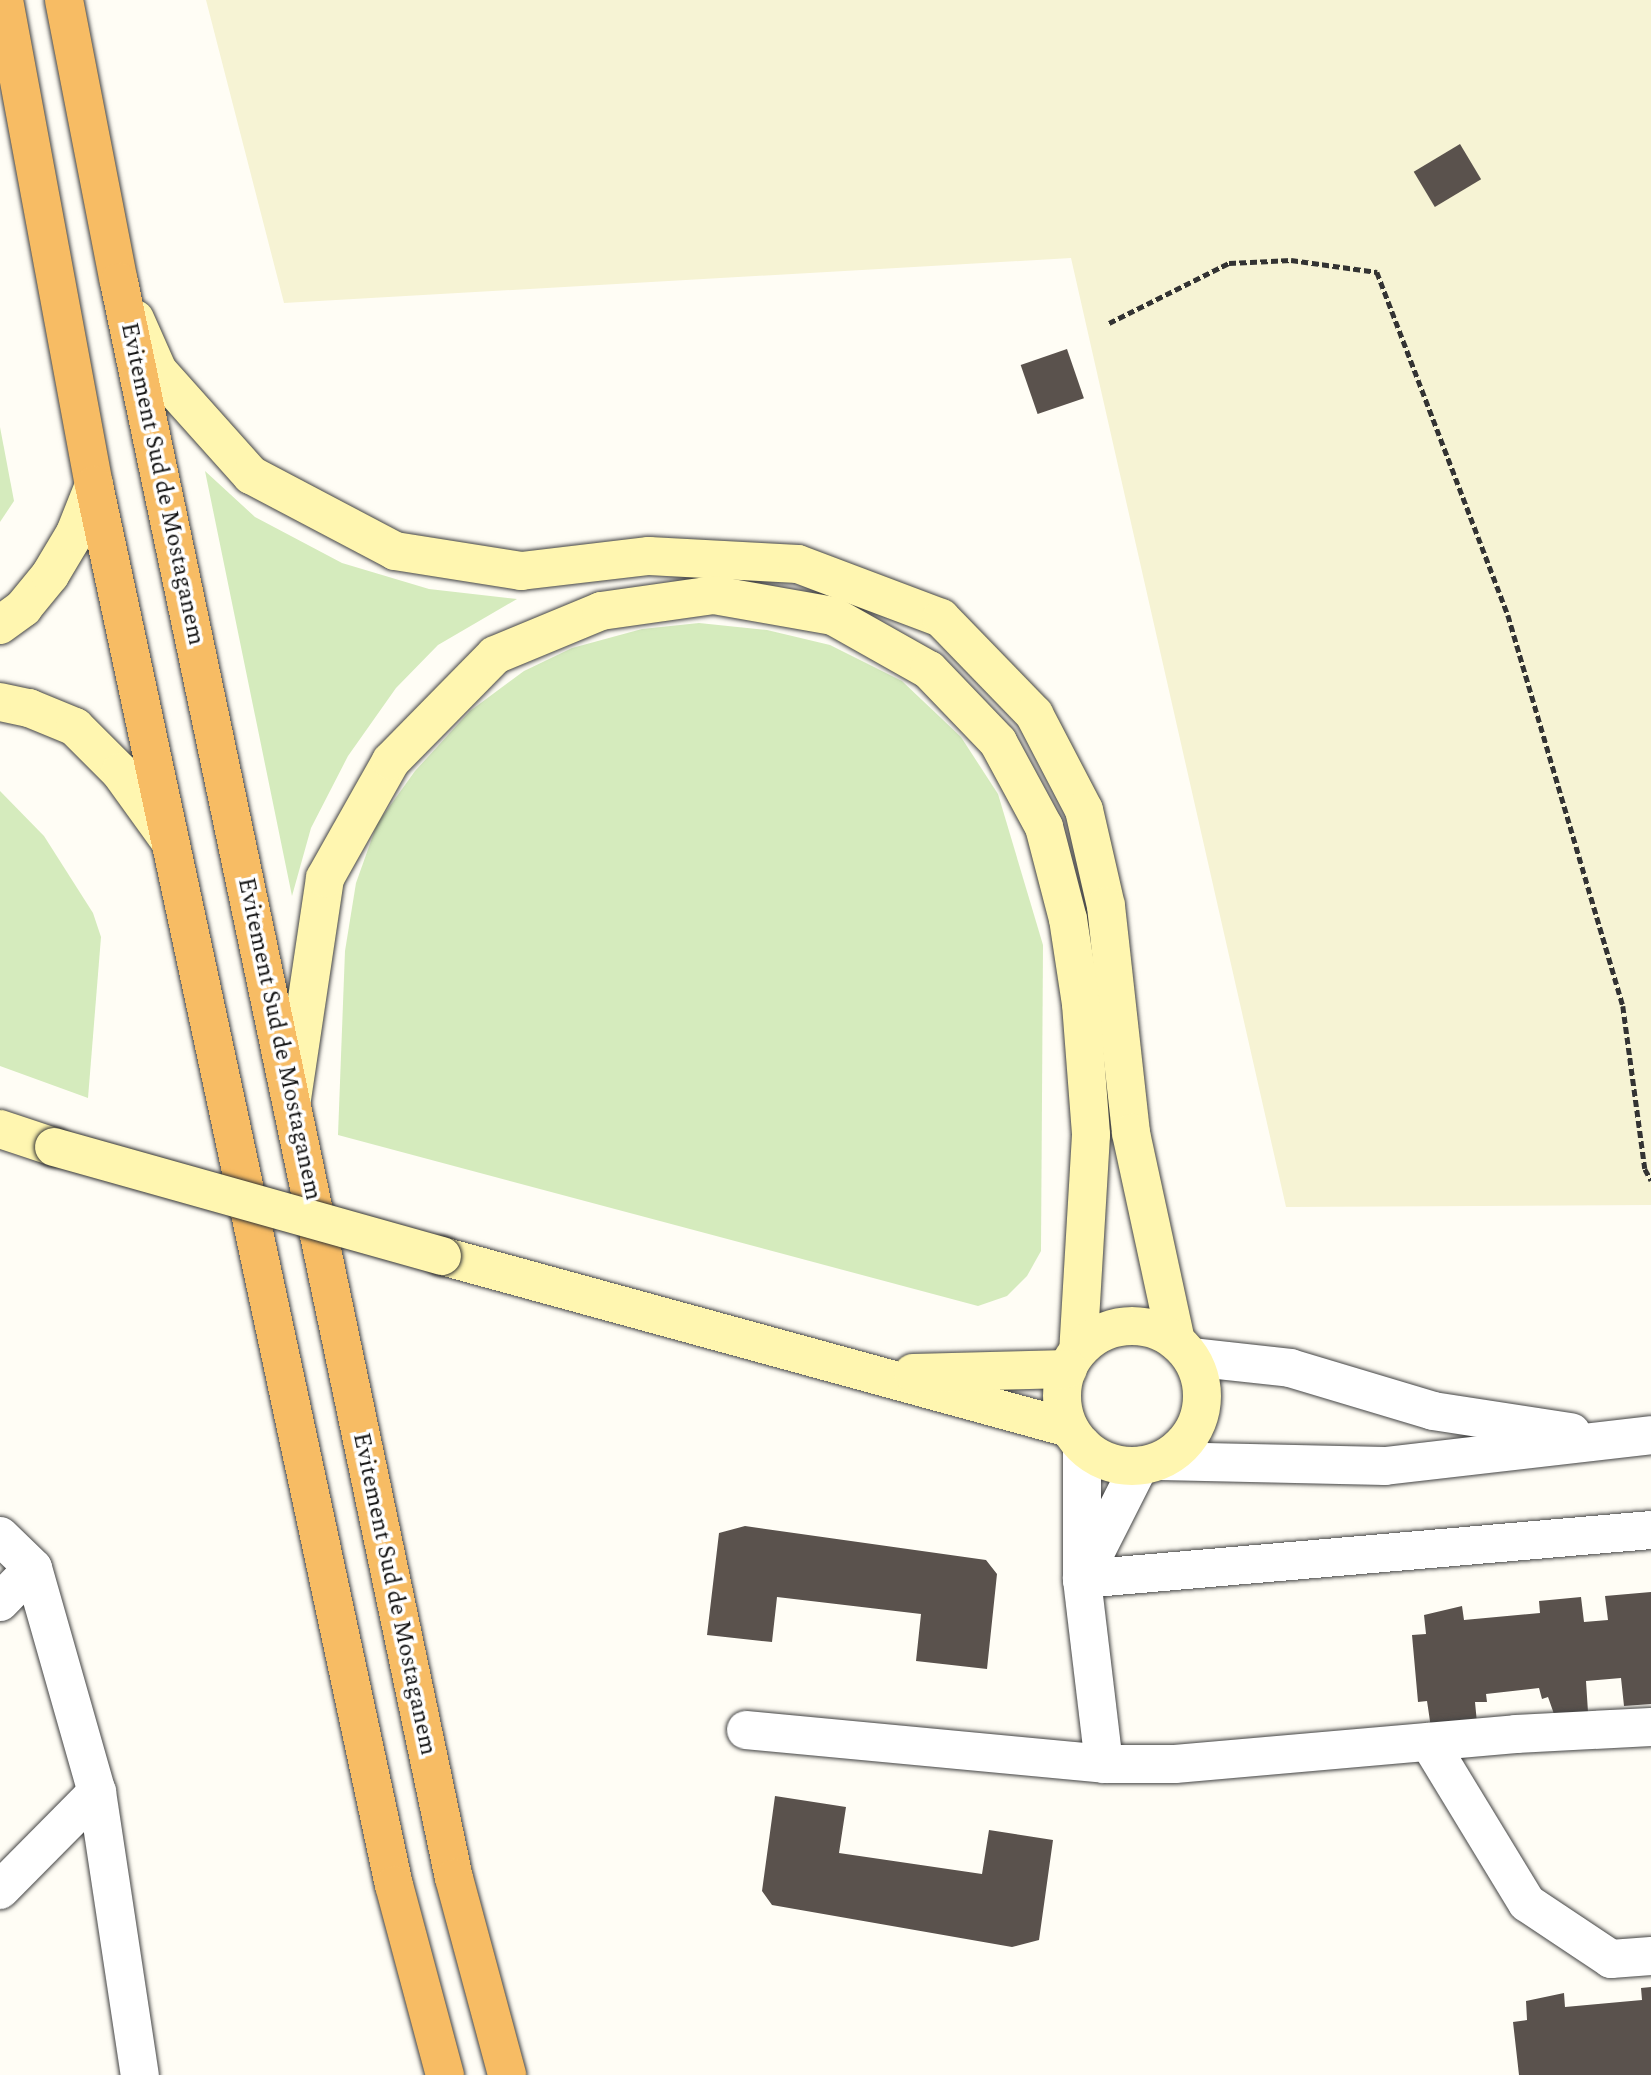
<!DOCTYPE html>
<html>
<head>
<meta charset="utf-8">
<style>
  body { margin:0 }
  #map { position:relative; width:1651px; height:2075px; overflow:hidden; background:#fffdf5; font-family:Spectral,serif }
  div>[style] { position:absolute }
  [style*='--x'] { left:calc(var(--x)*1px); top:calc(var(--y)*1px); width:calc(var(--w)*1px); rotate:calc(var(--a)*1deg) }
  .farmland>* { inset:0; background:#f6f3d4 }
  .green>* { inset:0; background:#d5ebbd }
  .building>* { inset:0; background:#5a524d; transform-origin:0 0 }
  .path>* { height:4.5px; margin-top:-2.25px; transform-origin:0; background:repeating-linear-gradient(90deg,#333 0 7px,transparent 0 10.5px) }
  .roads { filter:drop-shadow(0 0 2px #444) drop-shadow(0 0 2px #444) }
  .minor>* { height:38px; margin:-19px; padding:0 19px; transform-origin:19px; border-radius:19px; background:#fff }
  .tertiary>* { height:38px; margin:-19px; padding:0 19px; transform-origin:19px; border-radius:19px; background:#fff }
  .secondary>* { height:38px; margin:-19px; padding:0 19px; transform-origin:19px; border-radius:19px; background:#fff6b0 }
  .secondary>.ring { margin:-19px; padding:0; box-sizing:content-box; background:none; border:38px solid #fff6b0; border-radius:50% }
  .trunk>* { height:38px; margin:-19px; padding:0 19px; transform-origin:19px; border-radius:19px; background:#f7bc64 }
  .bridges { filter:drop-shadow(0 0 2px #333) drop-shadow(0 0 2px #333) }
  .secondary-bridge>* { height:38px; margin:-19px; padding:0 19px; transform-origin:19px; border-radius:19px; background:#fff6b0 }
  span { translate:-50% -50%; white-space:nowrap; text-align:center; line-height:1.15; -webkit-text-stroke:7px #fff; paint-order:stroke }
  .street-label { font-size:24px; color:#111 }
</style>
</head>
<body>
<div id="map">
  <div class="farmland">
    <div style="clip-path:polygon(206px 0,1651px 0,1651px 1205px,1286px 1207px,1071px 258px,284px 303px)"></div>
  </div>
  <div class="green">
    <div style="clip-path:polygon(0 427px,14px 501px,0 522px)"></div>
    <div style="clip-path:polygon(205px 471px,255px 517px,342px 563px,429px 589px,517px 599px,438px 645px,396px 688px,348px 756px,311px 828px,292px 896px)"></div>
    <div style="clip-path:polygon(699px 623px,767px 630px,830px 645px,902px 681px,961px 737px,998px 794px,1043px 945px,1041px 1251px,1027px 1276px,1007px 1296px,978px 1306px,338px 1135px,345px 951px,356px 883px,377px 824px,415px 771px,470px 711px,524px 671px,572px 648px,642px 629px)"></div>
    <div style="clip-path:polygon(0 791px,44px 836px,93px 913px,101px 937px,88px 1098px,0 1066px)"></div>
  </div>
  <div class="building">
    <div style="left:1460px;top:144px;width:41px;height:54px;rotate:59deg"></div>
    <div style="left:1067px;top:349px;width:52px;height:49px;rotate:71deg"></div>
    <div style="clip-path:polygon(745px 1526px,986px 1560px,997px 1574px,987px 1669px,916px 1661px,921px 1614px,777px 1597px,772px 1642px,707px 1635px,719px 1533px)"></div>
    <div style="clip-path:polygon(1651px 1592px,1651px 1704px,1624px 1706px,1621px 1678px,1586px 1681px,1588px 1712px,1554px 1714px,1548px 1697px,1542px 1699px,1539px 1688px,1486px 1694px,1487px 1702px,1475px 1702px,1477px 1723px,1431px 1728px,1427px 1701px,1418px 1702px,1412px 1635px,1426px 1634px,1424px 1615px,1462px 1606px,1464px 1620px,1540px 1613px,1539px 1601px,1581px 1597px,1584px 1622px,1608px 1620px,1605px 1596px)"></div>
    <div style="clip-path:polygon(775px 1796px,846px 1807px,839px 1853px,982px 1874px,989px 1830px,1053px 1840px,1039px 1940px,1012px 1947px,772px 1905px,762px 1891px)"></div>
    <div style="clip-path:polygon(1651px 1987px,1651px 2075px,1519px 2075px,1513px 2022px,1527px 2020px,1526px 2001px,1564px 1993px,1565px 2007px,1642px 2000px,1641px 1988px)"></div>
  </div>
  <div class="path">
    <div style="--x:1109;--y:323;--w:134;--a:-26.6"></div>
    <div style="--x:1229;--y:263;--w:62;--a:-2.8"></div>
    <div style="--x:1291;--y:260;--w:87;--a:7.9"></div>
    <div style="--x:1377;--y:272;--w:367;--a:69.1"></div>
    <div style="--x:1508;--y:615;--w:408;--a:73.6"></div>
    <div style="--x:1623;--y:1006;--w:164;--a:82.3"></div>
    <div style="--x:1645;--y:1169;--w:13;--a:61"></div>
  </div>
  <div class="roads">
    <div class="minor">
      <div style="--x:1082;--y:1445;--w:134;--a:90"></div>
      <div style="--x:1082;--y:1579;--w:127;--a:-63.2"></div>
      <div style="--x:0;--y:1536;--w:46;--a:44.1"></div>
      <div style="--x:33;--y:1568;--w:233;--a:74.1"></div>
      <div style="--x:97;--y:1792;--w:286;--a:81.4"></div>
      <div style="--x:0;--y:1602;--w:47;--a:-45.9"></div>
      <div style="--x:746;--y:1730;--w:360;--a:5.4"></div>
      <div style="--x:1104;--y:1764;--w:186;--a:-96.8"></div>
      <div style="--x:1082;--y:1579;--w:571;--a:-4.92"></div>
      <div style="--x:1429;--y:1742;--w:188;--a:58.7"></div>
      <div style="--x:1527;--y:1903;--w:101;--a:33.7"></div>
      <div style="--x:1611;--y:1959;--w:40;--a:-4.3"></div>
      <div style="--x:1104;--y:1764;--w:71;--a:0"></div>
      <div style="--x:1175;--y:1764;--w:342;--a:-5"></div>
      <div style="--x:1516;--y:1734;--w:135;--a:-3"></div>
      <div style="--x:0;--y:1890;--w:138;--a:-45.3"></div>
    </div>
    <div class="tertiary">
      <div style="--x:1191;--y:1357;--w:100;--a:6.3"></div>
      <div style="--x:1290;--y:1368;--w:149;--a:16.7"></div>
      <div style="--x:1433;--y:1411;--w:140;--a:8.7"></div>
      <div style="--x:1160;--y:1461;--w:225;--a:1.3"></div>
      <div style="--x:1385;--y:1466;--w:268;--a:-6.6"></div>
    </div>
    <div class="secondary">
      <div style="--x:135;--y:319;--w:57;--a:66.1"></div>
      <div style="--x:158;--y:371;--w:140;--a:48.2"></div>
      <div style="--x:251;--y:475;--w:163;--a:27.8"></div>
      <div style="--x:395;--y:551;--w:128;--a:9"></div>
      <div style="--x:521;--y:571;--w:129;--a:-6.7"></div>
      <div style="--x:649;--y:556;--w:149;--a:3.1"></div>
      <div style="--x:798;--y:564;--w:153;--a:20.7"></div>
      <div style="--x:941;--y:618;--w:134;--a:45.9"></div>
      <div style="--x:1034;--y:714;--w:108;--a:62.5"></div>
      <div style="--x:1084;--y:810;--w:98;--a:77.1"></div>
      <div style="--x:1106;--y:906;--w:228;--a:83.7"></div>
      <div style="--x:1131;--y:1133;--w:213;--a:77.8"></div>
      <div style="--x:0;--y:625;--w:29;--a:-36"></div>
      <div style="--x:23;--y:608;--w:43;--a:-50.7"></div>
      <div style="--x:50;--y:575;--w:49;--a:-59.2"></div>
      <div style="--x:75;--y:533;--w:52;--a:-68.4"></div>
      <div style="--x:0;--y:702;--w:30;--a:12"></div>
      <div style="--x:29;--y:708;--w:50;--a:22.4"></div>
      <div style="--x:75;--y:727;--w:64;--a:45"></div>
      <div style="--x:120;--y:772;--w:84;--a:54.2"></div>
      <div style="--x:292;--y:1099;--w:223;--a:-81.5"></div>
      <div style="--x:325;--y:878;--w:134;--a:-60.6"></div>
      <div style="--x:391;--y:761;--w:148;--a:-45.5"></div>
      <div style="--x:495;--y:655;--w:115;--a:-22.5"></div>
      <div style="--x:601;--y:611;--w:114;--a:-8.1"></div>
      <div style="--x:714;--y:595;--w:121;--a:10"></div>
      <div style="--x:833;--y:616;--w:110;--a:29.4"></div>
      <div style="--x:929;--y:670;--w:100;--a:46.2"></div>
      <div style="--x:998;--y:742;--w:97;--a:61.6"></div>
      <div style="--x:1044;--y:827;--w:95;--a:75.4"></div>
      <div style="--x:1068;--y:919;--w:86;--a:81.3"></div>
      <div style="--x:1081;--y:1004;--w:131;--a:85.6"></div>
      <div style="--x:1091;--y:1135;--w:216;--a:93.4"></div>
      <div style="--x:0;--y:1129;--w:57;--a:18.4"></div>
      <div style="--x:442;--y:1256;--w:650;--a:15.34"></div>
      <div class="ring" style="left:1062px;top:1326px;width:102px;height:102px"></div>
      <div style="--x:913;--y:1373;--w:155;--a:-1.5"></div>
    </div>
    <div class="trunk">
      <div style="--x:4;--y:0;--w:493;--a:79.5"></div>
      <div style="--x:94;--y:485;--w:1432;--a:77.91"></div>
      <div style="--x:394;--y:1885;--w:197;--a:75"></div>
      <div style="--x:64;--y:0;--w:287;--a:79"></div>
      <div style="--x:119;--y:282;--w:1631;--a:78.15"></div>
      <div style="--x:454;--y:1878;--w:204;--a:74.9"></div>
    </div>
  </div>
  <div class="bridges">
    <div class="secondary-bridge">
      <div style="--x:54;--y:1147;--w:403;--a:15.7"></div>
    </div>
  </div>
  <div class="street-label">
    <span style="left:162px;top:484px;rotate:78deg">Evitement Sud de Mostaganem</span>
    <span style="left:279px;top:1039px;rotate:78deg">Evitement Sud de Mostaganem</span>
    <span style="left:394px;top:1594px;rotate:78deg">Evitement Sud de Mostaganem</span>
  </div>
</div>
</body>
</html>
